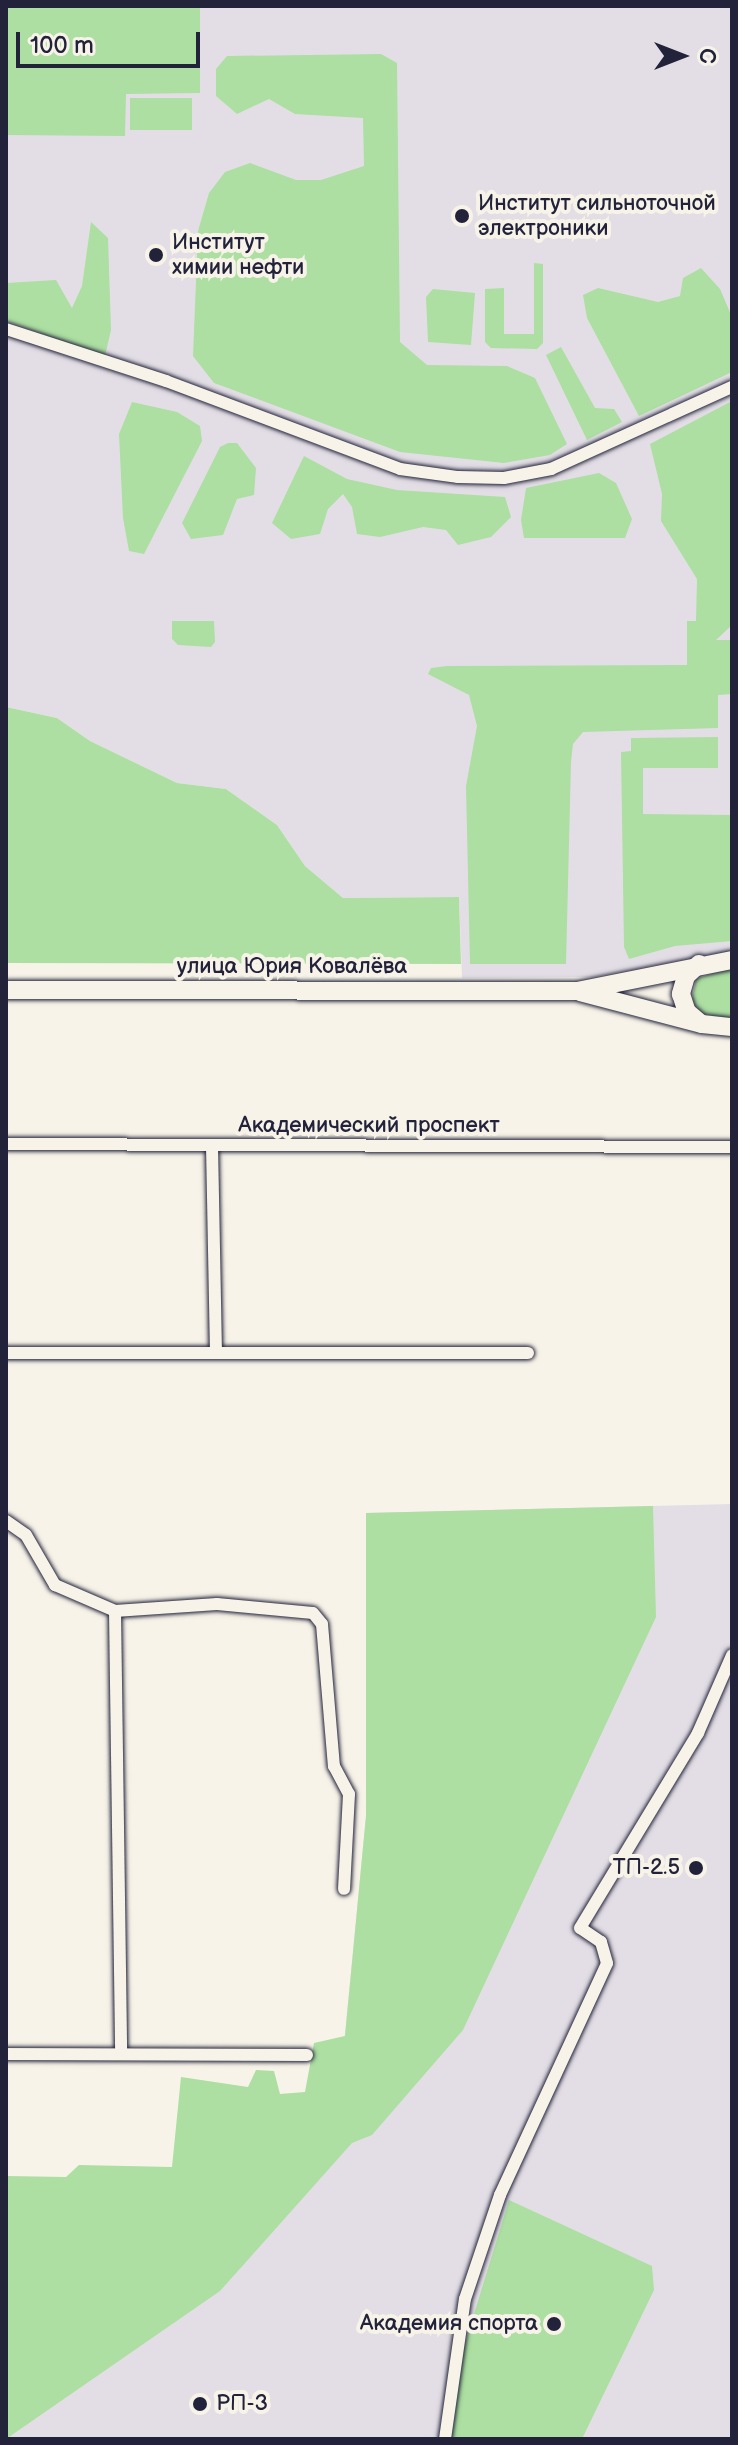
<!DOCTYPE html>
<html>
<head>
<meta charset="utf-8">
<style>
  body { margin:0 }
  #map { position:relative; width:738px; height:2445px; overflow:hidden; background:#f7f3e8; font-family:"Balsamiq Sans",sans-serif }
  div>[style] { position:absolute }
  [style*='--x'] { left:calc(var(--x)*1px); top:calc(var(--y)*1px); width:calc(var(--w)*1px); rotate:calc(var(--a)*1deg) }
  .built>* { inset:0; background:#e3dee5 }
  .green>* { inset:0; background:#acdfa1; transform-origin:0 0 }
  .roads { filter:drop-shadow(0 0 2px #22223b) drop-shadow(0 0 2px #22223b) }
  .street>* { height:12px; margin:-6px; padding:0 6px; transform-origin:6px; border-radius:6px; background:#f7f3e8 }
  .secondary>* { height:18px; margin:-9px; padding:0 9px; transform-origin:9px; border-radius:9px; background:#f7f3e8 }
  .dots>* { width:22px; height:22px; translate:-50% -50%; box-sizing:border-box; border:4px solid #f7f3e8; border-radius:50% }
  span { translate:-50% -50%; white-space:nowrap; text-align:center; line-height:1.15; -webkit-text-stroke:8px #f7f3e8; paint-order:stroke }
  .poi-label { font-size:22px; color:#22223b }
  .left { translate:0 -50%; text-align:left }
  .right { translate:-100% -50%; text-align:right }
  .street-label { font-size:22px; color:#22223b }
  .frame { position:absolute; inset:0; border:8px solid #22223b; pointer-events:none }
  .north { position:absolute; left:642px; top:16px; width:80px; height:80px; -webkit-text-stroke:6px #f7f3e8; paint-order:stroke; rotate:90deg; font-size:22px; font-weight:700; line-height:32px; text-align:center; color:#22223b }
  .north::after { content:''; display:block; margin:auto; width:28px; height:36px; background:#22223b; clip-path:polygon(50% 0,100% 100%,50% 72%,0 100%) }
  .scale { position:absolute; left:16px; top:32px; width:184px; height:36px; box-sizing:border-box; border:4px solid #22223b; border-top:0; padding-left:10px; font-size:24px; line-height:28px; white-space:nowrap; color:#22223b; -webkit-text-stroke:6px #f7f3e8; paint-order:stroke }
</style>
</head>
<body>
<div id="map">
  <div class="built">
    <div style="clip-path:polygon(6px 6px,732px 6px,732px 951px,593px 977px,462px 978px,459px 897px,343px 898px,305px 866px,277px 825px,226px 789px,177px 783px,90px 741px,57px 718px,6px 707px)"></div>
    <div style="clip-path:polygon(732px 1504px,732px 2439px,6px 2439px,337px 2116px,366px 1816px,366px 1513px)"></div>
  </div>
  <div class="green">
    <div style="clip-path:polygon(6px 6px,200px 6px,200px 93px,126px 94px,125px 136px,6px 135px)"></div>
    <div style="clip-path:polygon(381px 54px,397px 63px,400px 342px,427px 365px,507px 366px,535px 378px,567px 444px,550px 455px,504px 463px,400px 452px,214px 383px,193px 356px,198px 231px,209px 193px,225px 172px,250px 163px,296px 180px,321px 180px,364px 166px,363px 118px,295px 114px,269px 99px,237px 114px,216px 96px,216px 69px,227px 56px)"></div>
    <div style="left:192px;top:98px;width:32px;height:62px;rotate:90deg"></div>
    <div style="clip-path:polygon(91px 222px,108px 238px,111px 330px,105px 356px,6px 321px,6px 283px,56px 280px,72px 308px,82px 286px)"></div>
    <div style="clip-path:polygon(534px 263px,543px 264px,543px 343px,537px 349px,491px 348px,485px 342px,485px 289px,504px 288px,504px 334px,534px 334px)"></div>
    <div style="clip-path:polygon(701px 268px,720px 289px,732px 317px,732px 372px,639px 416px,587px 318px,583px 295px,598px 288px,658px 302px,680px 296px,683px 278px)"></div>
    <div style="clip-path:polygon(433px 289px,475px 293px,471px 345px,428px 342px,426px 297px)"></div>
    <div style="clip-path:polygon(561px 347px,595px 408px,614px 409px,622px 422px,587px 440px,546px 355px)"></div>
    <div style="clip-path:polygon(732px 401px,732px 625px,716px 640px,732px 640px,732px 694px,718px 695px,718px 728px,583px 732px,573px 744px,571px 762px,566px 964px,470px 964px,466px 786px,477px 726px,469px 695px,428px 674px,431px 668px,447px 666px,687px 665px,687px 621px,696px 621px,697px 579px,661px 521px,662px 494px,650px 444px)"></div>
    <div style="clip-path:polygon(132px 402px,177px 412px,200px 426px,202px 441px,144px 554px,129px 551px,123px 518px,119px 434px)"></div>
    <div style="clip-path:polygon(228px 443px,237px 443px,256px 468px,254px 495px,237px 499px,223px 535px,191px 539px,182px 523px,220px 447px)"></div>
    <div style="clip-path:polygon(304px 456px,347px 479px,397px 490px,505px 497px,511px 517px,491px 537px,458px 545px,446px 530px,423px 527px,380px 537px,357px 534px,352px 507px,343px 494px,328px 509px,320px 534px,291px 539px,272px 523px)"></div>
    <div style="clip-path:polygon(599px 473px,616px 483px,632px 519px,625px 538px,524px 538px,521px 520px,526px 488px)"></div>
    <div style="clip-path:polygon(172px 621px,214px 621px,215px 642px,211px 647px,178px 645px,172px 639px)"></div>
    <div style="clip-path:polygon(6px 707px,57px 718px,90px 741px,177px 783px,226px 789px,277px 825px,305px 866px,343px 898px,459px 897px,461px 964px,6px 963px)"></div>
    <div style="clip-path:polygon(718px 737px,718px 768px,643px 768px,643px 814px,732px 815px,732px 941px,675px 946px,629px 959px,624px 947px,621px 752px,631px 751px,631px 738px)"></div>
    <div style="clip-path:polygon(732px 967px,732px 1020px,700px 1013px,692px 1000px,696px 979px)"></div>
    <div style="clip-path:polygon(653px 1506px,656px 1617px,463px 2030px,372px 2135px,352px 2143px,220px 2291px,6px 2439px,6px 2176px,66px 2177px,79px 2165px,172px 2167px,181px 2077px,248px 2087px,256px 2070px,274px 2071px,280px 2094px,305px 2092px,314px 2043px,345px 2036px,366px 1816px,366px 1513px)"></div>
    <div style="clip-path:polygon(509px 2200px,652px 2266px,654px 2290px,582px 2439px,449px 2439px,455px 2376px)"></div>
  </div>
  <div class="roads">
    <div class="street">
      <div style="--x:6;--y:329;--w:168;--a:18"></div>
      <div style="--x:166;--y:381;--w:250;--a:20.6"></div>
      <div style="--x:400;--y:469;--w:59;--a:7.9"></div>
      <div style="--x:458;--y:477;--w:46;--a:1.2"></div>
      <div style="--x:504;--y:478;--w:48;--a:-10.8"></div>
      <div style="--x:551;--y:469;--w:199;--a:-24.4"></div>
      <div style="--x:6;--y:1144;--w:726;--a:0.24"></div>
      <div style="--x:212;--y:1145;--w:208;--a:88.9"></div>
      <div style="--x:6;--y:1353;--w:522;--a:0"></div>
      <div style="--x:6;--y:1521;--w:24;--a:35"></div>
      <div style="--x:26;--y:1535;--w:58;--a:59.9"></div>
      <div style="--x:55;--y:1585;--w:65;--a:23.4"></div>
      <div style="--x:115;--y:1611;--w:102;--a:-3.9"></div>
      <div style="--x:217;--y:1604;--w:96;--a:5.4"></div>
      <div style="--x:313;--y:1613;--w:14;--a:51"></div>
      <div style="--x:322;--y:1624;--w:143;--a:85.2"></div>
      <div style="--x:334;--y:1766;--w:32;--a:62"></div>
      <div style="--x:349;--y:1794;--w:95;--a:93"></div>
      <div style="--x:115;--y:1611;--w:442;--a:89.2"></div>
      <div style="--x:6;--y:2054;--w:301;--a:0.2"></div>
      <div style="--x:445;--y:2439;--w:141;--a:-81.9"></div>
      <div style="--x:465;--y:2299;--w:110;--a:-71.4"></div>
      <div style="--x:500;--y:2195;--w:255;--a:-65.2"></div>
      <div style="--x:607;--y:1963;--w:22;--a:-106"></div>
      <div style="--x:601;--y:1942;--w:25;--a:-146"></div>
      <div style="--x:580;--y:1928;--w:228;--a:-58.8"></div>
      <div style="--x:698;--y:1733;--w:85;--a:-66.4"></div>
    </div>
    <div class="secondary">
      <div style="--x:699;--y:964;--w:18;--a:137"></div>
      <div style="--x:686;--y:976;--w:19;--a:106"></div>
      <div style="--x:681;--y:994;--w:19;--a:72"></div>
      <div style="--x:687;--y:1012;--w:17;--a:40"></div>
      <div style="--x:6;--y:990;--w:571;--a:0.1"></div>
      <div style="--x:577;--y:991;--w:158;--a:-11.3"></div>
      <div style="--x:580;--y:992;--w:126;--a:14.7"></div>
      <div style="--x:702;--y:1024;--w:30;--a:6"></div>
    </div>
  </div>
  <div class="dots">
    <div style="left:462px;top:216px;background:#22223b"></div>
    <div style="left:156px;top:255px;background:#22223b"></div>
    <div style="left:696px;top:1868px;background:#22223b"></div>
    <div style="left:554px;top:2324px;background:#22223b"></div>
    <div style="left:200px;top:2404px;background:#22223b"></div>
  </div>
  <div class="poi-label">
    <span class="left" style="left:478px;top:216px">Институт сильноточной<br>электроники</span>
    <span class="left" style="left:172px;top:255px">Институт<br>химии нефти</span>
    <span class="right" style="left:680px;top:1868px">ТП-2.5</span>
    <span class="right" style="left:538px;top:2324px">Академия спорта</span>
    <span class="left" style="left:216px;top:2404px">РП-3</span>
  </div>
  <div class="street-label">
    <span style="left:292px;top:967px">улица Юрия Ковалёва</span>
    <span style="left:369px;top:1126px">Академический проспект</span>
  </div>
  <div class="frame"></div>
  <div class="north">С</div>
  <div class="scale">100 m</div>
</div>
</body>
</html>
